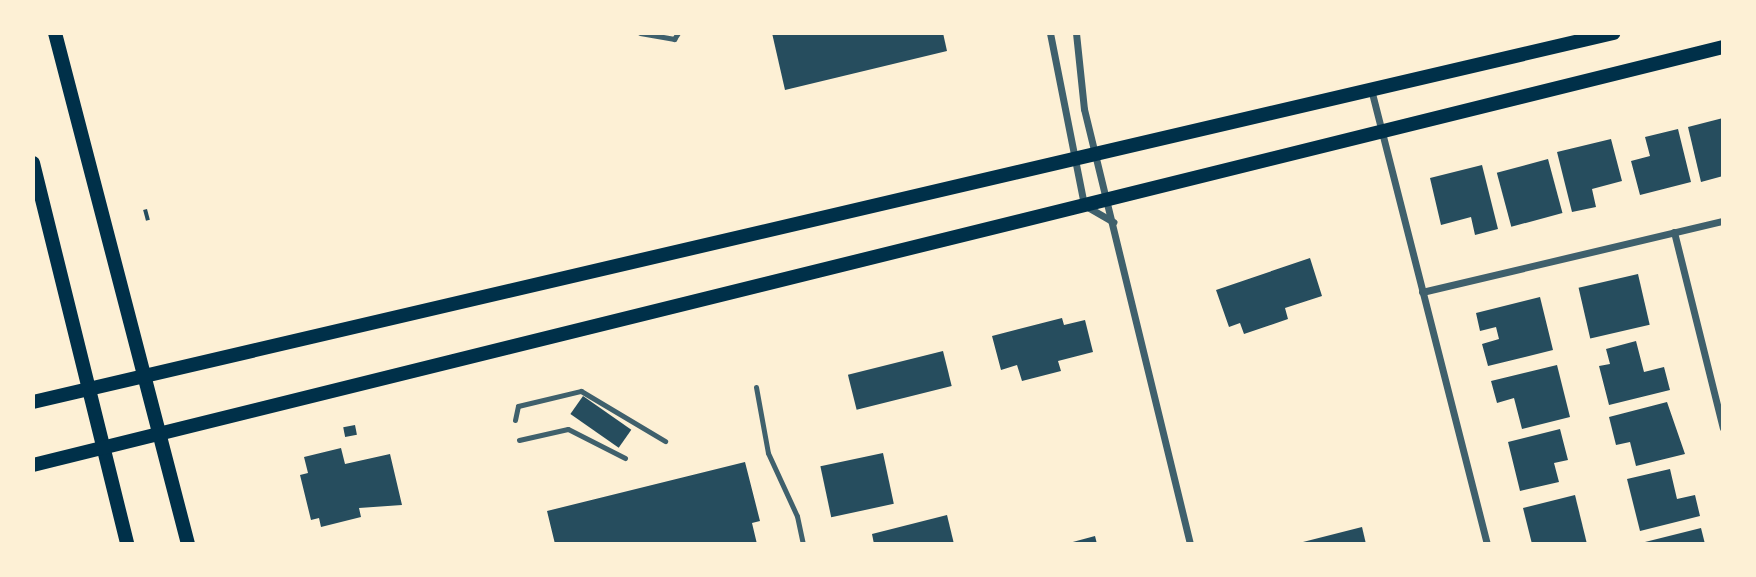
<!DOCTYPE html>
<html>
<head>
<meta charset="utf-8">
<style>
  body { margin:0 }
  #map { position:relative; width:1756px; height:577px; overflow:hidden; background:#fdf0d5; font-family:Lora,serif }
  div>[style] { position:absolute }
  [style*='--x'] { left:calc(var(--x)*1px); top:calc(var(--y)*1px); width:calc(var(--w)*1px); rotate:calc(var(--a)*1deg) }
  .building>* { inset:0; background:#264d5e; transform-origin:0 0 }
  .service>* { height:5px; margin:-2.5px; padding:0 2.5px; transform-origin:2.5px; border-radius:2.5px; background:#3f606c }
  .minor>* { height:7px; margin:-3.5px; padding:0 3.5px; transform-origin:3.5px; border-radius:3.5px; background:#3f606c }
  .secondary>* { height:14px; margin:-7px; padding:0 7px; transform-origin:7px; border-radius:7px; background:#003049 }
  span { translate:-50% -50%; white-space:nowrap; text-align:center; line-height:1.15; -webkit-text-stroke:5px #fdf0d5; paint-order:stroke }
  .frame { position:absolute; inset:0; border:35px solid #fdf0d5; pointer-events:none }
</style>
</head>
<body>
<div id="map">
  <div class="building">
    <div style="clip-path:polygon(772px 33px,943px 33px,947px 51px,785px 90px)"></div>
    <div style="clip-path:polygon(1723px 118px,1723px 176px,1701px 182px,1688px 127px)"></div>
    <div style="clip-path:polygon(1678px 129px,1691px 182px,1640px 195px,1631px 161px,1650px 156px,1645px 137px)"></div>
    <div style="clip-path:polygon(1611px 139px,1622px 181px,1592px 189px,1596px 207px,1572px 212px,1557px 152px)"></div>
    <div style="left:1548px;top:159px;width:56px;height:53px;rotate:75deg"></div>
    <div style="clip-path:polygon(1482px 165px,1498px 229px,1475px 235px,1471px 217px,1441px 225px,1430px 178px)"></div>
    <div style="left:147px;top:209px;width:11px;height:4px;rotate:75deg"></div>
    <div style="clip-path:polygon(1310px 258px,1322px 296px,1285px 308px,1288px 319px,1244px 334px,1240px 323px,1229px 327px,1216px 290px)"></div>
    <div style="left:1638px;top:274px;width:52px;height:61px;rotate:77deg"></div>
    <div style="clip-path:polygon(1540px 297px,1553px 350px,1488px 366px,1482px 344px,1499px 339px,1496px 327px,1480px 331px,1476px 313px)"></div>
    <div style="clip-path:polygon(1062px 318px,1064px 325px,1085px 320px,1093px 352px,1058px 361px,1061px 371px,1022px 381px,1017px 365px,1001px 370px,992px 336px)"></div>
    <div style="clip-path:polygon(1636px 341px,1644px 372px,1664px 367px,1670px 390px,1609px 405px,1599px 366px,1610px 364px,1606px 349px)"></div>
    <div style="left:943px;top:351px;width:36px;height:98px;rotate:76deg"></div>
    <div style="clip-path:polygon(1557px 365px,1570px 417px,1522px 429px,1514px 398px,1497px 403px,1491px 381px)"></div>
    <div style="left:583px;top:396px;width:59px;height:22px;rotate:35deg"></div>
    <div style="clip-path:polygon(1667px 402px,1685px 454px,1636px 466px,1630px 442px,1616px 445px,1609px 417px)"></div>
    <div style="left:355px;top:425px;width:10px;height:12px;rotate:79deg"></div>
    <div style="clip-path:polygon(1560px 429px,1568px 460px,1554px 463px,1559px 482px,1520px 491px,1508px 442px)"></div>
    <div style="clip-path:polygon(341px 448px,345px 464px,390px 454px,402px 505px,359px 508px,361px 517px,321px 527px,319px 518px,311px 520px,300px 475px,308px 473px,304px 457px)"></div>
    <div style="left:883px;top:453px;width:52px;height:64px;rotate:78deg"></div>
    <div style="clip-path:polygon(745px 462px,760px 521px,752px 523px,757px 544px,555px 544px,547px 511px)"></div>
    <div style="clip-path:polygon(1670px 469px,1677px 499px,1695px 495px,1700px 516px,1640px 531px,1627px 479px)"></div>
    <div style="clip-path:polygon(1575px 495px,1587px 544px,1532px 544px,1523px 508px)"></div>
    <div style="clip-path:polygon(947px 515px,954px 544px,874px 544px,872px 534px)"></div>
    <div style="clip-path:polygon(1362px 527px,1366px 544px,1299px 544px,1299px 543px)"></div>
    <div style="clip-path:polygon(1701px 528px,1705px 544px,1641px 544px,1641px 543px)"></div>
    <div style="clip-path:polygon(1095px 536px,1097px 544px,1069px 544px,1069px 543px)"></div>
  </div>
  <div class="service">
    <div style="--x:640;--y:33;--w:35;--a:10"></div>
    <div style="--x:674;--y:39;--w:7;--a:-56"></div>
    <div style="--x:756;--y:387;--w:67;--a:79.7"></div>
    <div style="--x:768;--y:453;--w:69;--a:65.3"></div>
    <div style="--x:797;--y:516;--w:29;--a:78"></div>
    <div style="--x:515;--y:420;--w:14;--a:-78"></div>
    <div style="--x:518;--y:406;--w:65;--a:-13.4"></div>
    <div style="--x:581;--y:391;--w:98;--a:30.8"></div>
    <div style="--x:519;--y:440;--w:50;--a:-12.7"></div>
    <div style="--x:568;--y:429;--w:64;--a:27"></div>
  </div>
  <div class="minor">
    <div style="--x:1050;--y:33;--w:175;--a:78.8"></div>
    <div style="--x:1084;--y:205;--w:34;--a:30"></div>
    <div style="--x:1076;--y:33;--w:76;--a:84"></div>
    <div style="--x:1084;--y:109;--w:448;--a:76.3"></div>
    <div style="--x:1372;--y:93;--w:465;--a:75.7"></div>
    <div style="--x:1674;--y:232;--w:202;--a:76"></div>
    <div style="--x:1422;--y:292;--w:309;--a:-13.3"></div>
  </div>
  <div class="secondary">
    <div style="--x:55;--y:33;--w:528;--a:75.41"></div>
    <div style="--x:33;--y:163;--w:392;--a:76.1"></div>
    <div style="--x:33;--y:402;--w:1623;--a:-13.14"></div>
    <div style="--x:33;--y:465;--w:1741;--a:-13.89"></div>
  </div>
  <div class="frame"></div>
</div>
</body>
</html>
